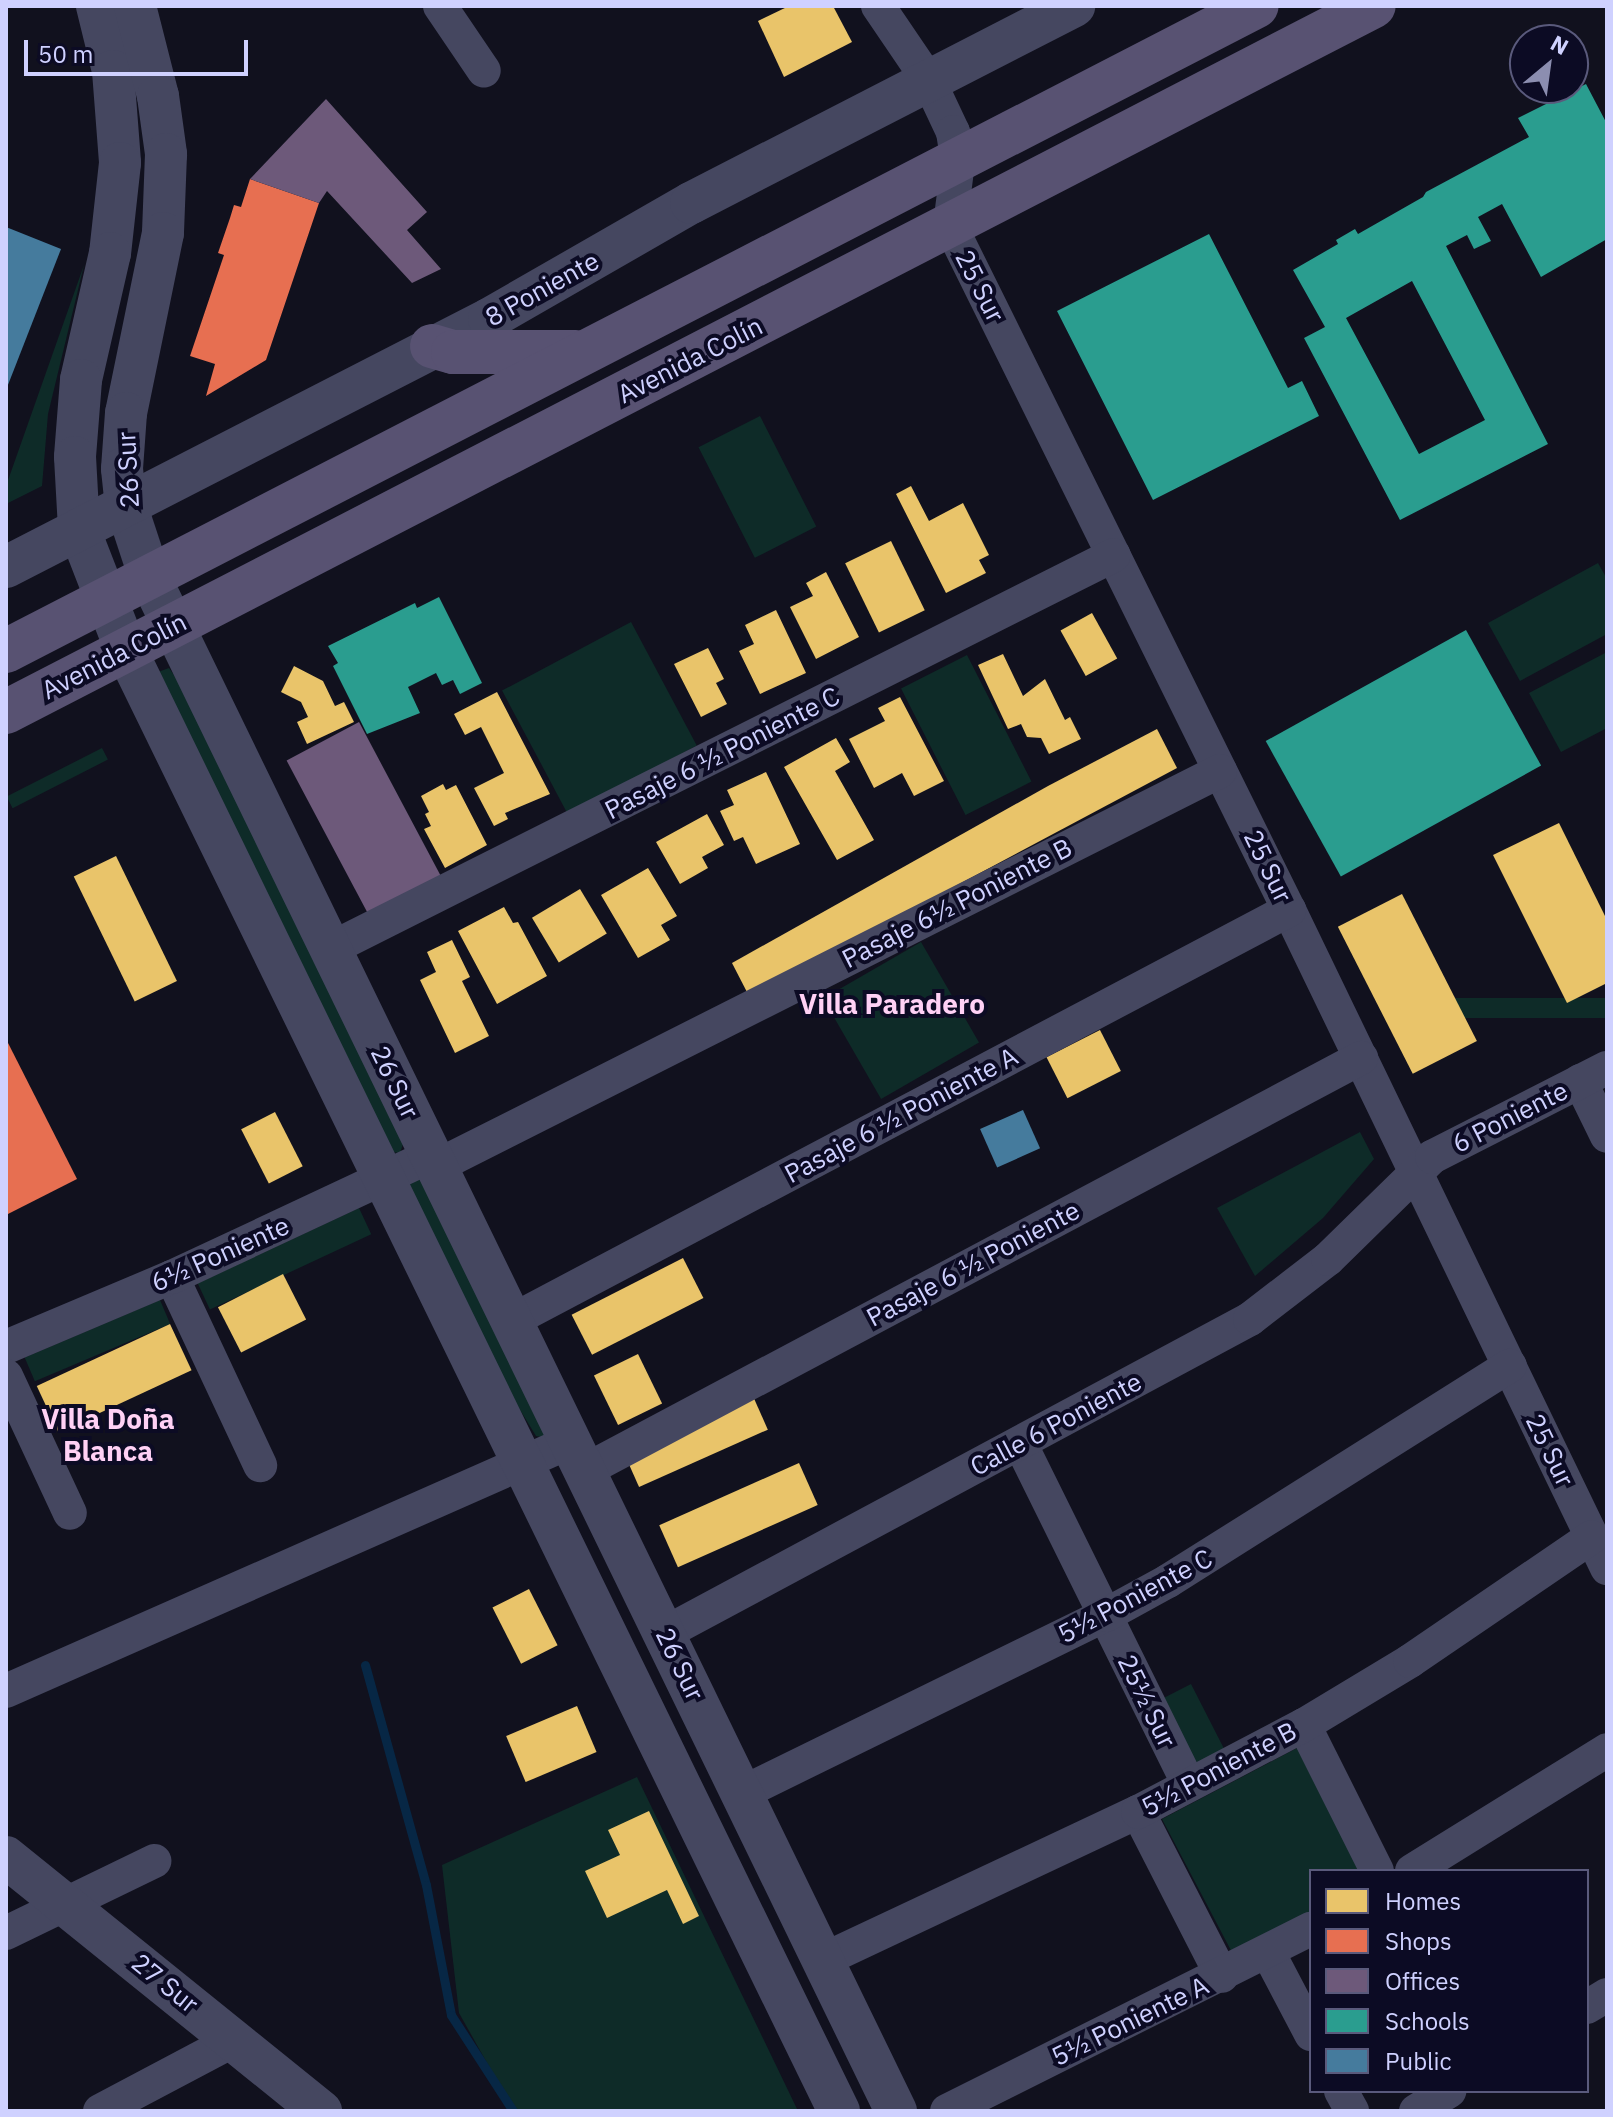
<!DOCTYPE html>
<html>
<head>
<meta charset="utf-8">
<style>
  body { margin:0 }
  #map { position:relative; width:1613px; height:2117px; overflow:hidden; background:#11111e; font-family:"IBM Plex Sans",sans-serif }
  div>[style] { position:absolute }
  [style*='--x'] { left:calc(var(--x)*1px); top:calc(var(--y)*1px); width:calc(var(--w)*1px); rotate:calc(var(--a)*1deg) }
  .green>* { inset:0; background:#0e2b28; transform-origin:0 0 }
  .homes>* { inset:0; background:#e9c46a; transform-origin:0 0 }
  .shops>* { inset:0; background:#e76f51 }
  .offices>* { inset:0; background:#6d597a; transform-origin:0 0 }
  .schools>* { inset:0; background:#2a9d8f; transform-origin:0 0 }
  .public>* { inset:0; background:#457b9d; transform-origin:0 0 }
  .stream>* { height:9px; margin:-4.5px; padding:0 4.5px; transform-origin:4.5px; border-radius:4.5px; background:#072745 }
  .minor>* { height:34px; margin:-17px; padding:0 17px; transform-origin:17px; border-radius:17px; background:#454760 }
  .tertiary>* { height:42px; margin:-21px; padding:0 21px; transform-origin:21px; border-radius:21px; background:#454760 }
  .primary>* { height:44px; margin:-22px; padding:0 22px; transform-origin:22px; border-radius:22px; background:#585272 }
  span { translate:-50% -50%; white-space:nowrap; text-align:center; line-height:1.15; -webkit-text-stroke:8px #0c0b24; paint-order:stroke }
  .street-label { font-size:26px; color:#cfd1ff }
  .neighbourhood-label { font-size:28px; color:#ffd1f5; font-weight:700 }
  .frame { position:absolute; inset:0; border:8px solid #cfd1ff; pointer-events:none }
  .legend { position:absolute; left:1309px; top:1869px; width:280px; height:224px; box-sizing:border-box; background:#0c0b24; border:2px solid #5a5a7c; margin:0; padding:10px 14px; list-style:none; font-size:24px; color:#cfd1ff }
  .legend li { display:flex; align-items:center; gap:16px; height:40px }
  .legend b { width:40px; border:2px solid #5a5a7c }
  .north { position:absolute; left:1509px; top:24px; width:80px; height:80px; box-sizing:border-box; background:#0c0b24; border:2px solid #5a5a7c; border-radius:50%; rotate:29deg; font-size:22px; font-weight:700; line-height:32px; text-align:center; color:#cfd1ff }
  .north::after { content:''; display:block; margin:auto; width:28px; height:36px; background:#8c8eb0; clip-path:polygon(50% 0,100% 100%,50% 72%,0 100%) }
  .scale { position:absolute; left:24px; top:40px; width:224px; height:36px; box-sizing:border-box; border:4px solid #cfd1ff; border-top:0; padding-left:10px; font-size:24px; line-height:28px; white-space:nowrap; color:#cfd1ff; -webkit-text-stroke:6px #0c0b24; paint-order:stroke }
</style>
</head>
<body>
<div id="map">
  <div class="green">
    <div style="clip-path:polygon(84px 265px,48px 414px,42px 486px,6px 504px,6px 486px)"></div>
    <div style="left:760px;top:416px;width:124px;height:69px;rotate:63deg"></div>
    <div style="clip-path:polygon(1598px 563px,1607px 579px,1607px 634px,1520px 681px,1488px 623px)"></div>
    <div style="left:631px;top:622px;width:140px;height:146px;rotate:62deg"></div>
    <div style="clip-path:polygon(1607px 652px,1607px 728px,1561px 752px,1529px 693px)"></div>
    <div style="left:967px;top:655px;width:142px;height:74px;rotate:63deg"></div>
    <div style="clip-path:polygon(169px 668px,184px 689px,404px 1141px,400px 1153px,385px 1151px,158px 672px)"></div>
    <div style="left:102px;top:748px;width:13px;height:107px;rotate:63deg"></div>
    <div style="left:921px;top:942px;width:116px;height:113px;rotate:60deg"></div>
    <div style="left:1607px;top:998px;width:20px;height:215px;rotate:90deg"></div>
    <div style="clip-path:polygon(1360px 1132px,1374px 1159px,1323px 1218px,1255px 1276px,1217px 1208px)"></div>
    <div style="clip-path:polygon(413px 1173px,430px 1175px,552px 1439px,536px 1436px,481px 1346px,404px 1189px)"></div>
    <div style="left:359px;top:1208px;width:29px;height:178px;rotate:65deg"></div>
    <div style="left:160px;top:1300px;width:26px;height:147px;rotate:67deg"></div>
    <div style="left:1191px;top:1684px;width:75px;height:34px;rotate:63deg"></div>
    <div style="clip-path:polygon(1299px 1747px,1363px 1871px,1311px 1871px,1311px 1916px,1236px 1960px,1162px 1819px)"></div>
    <div style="clip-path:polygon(637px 1777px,798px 2111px,514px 2111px,459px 2013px,442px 1865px)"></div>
  </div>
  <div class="homes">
    <div style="clip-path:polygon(789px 6px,833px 6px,852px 42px,784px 77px,758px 21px)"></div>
    <div style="clip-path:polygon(911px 486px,929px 521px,963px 503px,989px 555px,979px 560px,986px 573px,946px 593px,896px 494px)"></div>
    <div style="left:891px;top:541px;width:77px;height:51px;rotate:64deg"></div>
    <div style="clip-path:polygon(826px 572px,859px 637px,816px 659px,790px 607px,813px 596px,806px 583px)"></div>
    <div style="clip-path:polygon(776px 610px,806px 673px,760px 694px,739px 651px,754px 644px,745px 625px)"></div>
    <div style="left:1092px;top:613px;width:52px;height:36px;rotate:61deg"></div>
    <div style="clip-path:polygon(708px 648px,724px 679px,716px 683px,727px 704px,701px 717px,674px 664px)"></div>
    <div style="clip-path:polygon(1003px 654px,1023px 696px,1045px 679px,1065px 720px,1070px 717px,1081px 739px,1049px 754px,1041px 738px,1027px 737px,1021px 724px,1008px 729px,978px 665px)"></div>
    <div style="clip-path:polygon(294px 666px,323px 681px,335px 706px,344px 702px,354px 722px,307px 744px,297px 722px,308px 717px,301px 702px,281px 692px)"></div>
    <div style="clip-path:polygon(497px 692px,550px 794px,505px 813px,508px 819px,494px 826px,474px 788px,504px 773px,481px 727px,465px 735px,454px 714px)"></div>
    <div style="clip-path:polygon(900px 697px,944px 781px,914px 796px,902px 773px,874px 788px,849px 739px,885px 721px,878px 708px)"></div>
    <div style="clip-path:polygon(1157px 729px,1177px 768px,749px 996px,732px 963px,1048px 786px)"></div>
    <div style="clip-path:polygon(836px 738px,850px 762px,835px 771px,874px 840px,837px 860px,784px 767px)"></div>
    <div style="clip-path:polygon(766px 772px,800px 844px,756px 864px,743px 837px,734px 841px,720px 811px,734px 805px,727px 790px)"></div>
    <div style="clip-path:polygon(443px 784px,446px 790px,456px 785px,487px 845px,445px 868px,424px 829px,431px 826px,425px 814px,429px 812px,421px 796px)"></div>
    <div style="clip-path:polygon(707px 814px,724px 845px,702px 857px,708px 868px,680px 884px,656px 842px)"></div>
    <div style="clip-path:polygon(1559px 823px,1607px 920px,1607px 983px,1567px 1003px,1493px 855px)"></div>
    <div style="left:116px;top:856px;width:139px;height:47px;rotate:64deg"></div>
    <div style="clip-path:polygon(648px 868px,677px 916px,661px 925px,670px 940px,638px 958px,601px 895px)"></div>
    <div style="left:580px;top:889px;width:52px;height:56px;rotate:59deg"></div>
    <div style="left:1402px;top:894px;width:165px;height:72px;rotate:63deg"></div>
    <div style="clip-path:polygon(504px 907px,513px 923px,518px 922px,547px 976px,497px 1004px,458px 931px)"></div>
    <div style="clip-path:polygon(452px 940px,470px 977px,462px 981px,489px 1036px,455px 1053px,420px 980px,436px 972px,427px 952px)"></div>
    <div style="left:1100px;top:1030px;width:46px;height:60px;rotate:63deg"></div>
    <div style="left:275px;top:1112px;width:61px;height:38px;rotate:63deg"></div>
    <div style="left:683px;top:1258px;width:45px;height:125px;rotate:63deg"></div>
    <div style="left:283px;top:1274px;width:51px;height:73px;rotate:63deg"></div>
    <div style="left:170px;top:1324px;width:51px;height:147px;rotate:65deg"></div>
    <div style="left:638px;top:1354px;width:55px;height:49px;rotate:64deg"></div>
    <div style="left:752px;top:1394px;width:39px;height:141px;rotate:66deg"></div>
    <div style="left:799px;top:1463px;width:46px;height:153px;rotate:66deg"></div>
    <div style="left:529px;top:1589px;width:63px;height:41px;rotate:63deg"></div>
    <div style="left:577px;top:1706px;width:50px;height:77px;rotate:67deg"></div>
    <div style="clip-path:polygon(649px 1811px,699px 1916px,683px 1924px,667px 1890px,607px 1918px,585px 1871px,620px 1855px,608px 1830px)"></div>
  </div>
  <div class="shops">
    <div style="clip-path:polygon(250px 179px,319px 203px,266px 360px,206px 396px,215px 364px,190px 356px,224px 255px,218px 253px,230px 218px,234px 205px,241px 207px)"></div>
    <div style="clip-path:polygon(6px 1039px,77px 1179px,6px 1215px)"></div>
  </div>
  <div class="offices">
    <div style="clip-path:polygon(326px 99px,427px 212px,407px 230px,441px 269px,412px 283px,327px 191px,319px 203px,250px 179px)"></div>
    <div style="left:359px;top:722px;width:176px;height:82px;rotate:62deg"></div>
  </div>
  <div class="schools">
    <div style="clip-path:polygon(evenodd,1586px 84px,1607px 124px,1607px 239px,1541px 277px,1502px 204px,1478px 217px,1491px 241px,1474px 249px,1467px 235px,1446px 246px,1548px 444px,1400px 520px,1304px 338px,1325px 327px,1293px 270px,1338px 244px,1336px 240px,1355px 229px,1358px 234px,1423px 197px,1426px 192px,1529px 137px,1518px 118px,1586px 84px,1412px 281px,1485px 420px,1419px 454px,1346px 318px,1412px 281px)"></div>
    <div style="clip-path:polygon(1209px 234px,1288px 388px,1302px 381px,1319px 416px,1153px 500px,1057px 311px)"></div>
    <div style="clip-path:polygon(439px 597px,482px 683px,460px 694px,453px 680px,442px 685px,436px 673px,408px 687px,420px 713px,367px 734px,333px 666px,338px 663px,328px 646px,415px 603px,417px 608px)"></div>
    <div style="left:1466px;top:630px;width:155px;height:229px;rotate:61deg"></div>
  </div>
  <div class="public">
    <div style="clip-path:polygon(6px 227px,61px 249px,6px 390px)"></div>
    <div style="left:1023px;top:1110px;width:42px;height:47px;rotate:66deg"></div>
  </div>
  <div class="stream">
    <div style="--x:365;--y:1665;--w:228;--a:74.5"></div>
    <div style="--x:426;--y:1885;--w:132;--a:79.1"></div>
    <div style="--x:451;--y:2015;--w:114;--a:57.1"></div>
  </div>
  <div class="minor">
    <div style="--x:440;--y:6;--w:78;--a:55.9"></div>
    <div style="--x:878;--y:6;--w:91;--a:55.8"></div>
    <div style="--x:929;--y:81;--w:56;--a:64.8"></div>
    <div style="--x:953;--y:132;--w:30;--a:81"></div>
    <div style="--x:958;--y:162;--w:64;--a:97.2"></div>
    <div style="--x:950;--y:225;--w:764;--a:63.67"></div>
    <div style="--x:1289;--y:910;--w:731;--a:64.21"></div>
    <div style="--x:330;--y:949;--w:877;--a:-26.68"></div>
    <div style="--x:1580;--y:1081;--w:61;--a:63.9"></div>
    <div style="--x:437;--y:1166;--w:877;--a:-26.77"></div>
    <div style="--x:172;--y:1277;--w:208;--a:64.9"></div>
    <div style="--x:513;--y:1320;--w:878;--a:-27.85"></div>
    <div style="--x:6;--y:1347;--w:180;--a:-22.9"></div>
    <div style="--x:172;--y:1277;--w:287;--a:-25.1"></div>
    <div style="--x:6;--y:1376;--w:151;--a:65"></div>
    <div style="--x:1020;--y:1443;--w:381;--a:63.7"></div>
    <div style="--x:586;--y:1470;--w:878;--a:-28"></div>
    <div style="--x:665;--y:1633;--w:664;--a:-28.22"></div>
    <div style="--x:1250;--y:1319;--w:98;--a:-37.6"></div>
    <div style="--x:1328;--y:1259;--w:146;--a:-44.4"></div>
    <div style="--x:1432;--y:1157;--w:196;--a:-27"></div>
    <div style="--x:6;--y:1691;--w:619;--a:-23.83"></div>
    <div style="--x:1304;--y:1725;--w:163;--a:63.4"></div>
    <div style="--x:742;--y:1793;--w:405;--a:-26.1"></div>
    <div style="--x:1106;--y:1615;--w:71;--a:-28.7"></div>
    <div style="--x:1168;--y:1581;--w:404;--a:-32.2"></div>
    <div style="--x:1138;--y:1812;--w:184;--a:62.9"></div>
    <div style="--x:1412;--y:1871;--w:229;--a:-31.8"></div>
    <div style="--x:6;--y:1933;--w:165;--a:-25.9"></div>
    <div style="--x:1268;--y:1952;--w:93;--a:62.3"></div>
    <div style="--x:823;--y:1960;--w:348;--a:-25.2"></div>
    <div style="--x:1138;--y:1812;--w:187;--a:-27.7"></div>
    <div style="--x:1304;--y:1725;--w:124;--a:-31.1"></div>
    <div style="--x:1410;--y:1661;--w:220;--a:-34.3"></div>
    <div style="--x:1587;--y:2007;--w:23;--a:-31"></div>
    <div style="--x:1341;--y:2091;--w:23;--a:61"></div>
    <div style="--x:100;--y:2111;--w:152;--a:-27.9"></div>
    <div style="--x:947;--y:2111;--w:407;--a:-26.6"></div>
    <div style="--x:1416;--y:2111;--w:39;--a:-31"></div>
  </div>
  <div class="tertiary">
    <div style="--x:97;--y:6;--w:67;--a:76.2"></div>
    <div style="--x:113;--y:71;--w:92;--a:85.6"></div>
    <div style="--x:120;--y:163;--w:91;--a:96.3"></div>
    <div style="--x:110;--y:253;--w:130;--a:102.9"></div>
    <div style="--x:81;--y:380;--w:77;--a:94.5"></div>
    <div style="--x:75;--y:457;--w:72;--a:86.8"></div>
    <div style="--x:79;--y:529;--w:130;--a:68.8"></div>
    <div style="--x:126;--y:650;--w:1626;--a:63.99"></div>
    <div style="--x:135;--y:6;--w:93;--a:75.7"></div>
    <div style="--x:158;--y:96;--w:59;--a:82.1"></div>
    <div style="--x:166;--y:154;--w:79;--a:92.2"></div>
    <div style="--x:163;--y:233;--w:184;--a:101.6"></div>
    <div style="--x:126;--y:413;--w:56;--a:94.1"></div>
    <div style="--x:122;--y:469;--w:36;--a:84"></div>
    <div style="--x:126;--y:505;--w:77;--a:71.8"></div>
    <div style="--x:150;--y:578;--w:1705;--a:64.05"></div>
    <div style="--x:6;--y:567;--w:543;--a:-27.18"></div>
    <div style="--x:489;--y:319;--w:233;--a:-29.9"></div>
    <div style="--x:691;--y:203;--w:431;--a:-27.2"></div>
    <div style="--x:6;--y:1857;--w:405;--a:38.9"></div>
  </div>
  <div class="primary">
    <div style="--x:432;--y:346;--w:22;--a:16"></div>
    <div style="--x:453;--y:352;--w:123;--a:0"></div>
    <div style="--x:6;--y:651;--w:1407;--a:-27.28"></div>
    <div style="--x:6;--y:712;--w:1539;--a:-27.3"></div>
  </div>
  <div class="street-label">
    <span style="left:980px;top:286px;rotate:63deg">25 Sur</span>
    <span style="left:542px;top:289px;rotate:-29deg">8 Poniente</span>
    <span style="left:690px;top:360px;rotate:-27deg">Avenida Colín</span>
    <span style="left:128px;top:470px;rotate:-93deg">26 Sur</span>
    <span style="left:114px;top:656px;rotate:-27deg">Avenida Colín</span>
    <span style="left:722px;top:753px;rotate:-27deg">Pasaje 6 ½ Poniente C</span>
    <span style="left:1268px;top:866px;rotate:64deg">25 Sur</span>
    <span style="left:957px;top:903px;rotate:-27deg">Pasaje 6½ Poniente B</span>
    <span style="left:395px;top:1082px;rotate:64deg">26 Sur</span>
    <span style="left:901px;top:1115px;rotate:-28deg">Pasaje 6 ½ Poniente A</span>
    <span style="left:1510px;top:1117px;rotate:-27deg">6 Poniente</span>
    <span style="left:220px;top:1254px;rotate:-24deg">6½ Poniente</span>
    <span style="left:973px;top:1264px;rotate:-28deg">Pasaje 6 ½ Poniente</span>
    <span style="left:1056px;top:1424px;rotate:-28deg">Calle 6 Poniente</span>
    <span style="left:1550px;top:1450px;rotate:64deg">25 Sur</span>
    <span style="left:1135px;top:1596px;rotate:-28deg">5½ Poniente C</span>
    <span style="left:680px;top:1664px;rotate:64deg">26 Sur</span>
    <span style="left:1147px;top:1701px;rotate:64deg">25½ Sur</span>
    <span style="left:1219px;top:1769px;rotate:-28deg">5½ Poniente B</span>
    <span style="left:165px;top:1983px;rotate:39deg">27 Sur</span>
    <span style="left:1130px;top:2021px;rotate:-26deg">5½ Poniente A</span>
  </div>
  <div class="neighbourhood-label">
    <span style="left:892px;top:1004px">Villa Paradero</span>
    <span style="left:108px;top:1435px">Villa Doña<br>Blanca</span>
  </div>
  <div class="frame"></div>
  <ul class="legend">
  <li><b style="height:22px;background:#e9c46a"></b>Homes</li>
  <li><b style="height:22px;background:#e76f51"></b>Shops</li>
  <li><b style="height:22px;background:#6d597a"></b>Offices</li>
  <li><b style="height:22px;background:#2a9d8f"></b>Schools</li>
  <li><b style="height:22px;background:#457b9d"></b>Public</li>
  </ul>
  <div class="north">N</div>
  <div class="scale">50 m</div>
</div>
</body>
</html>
